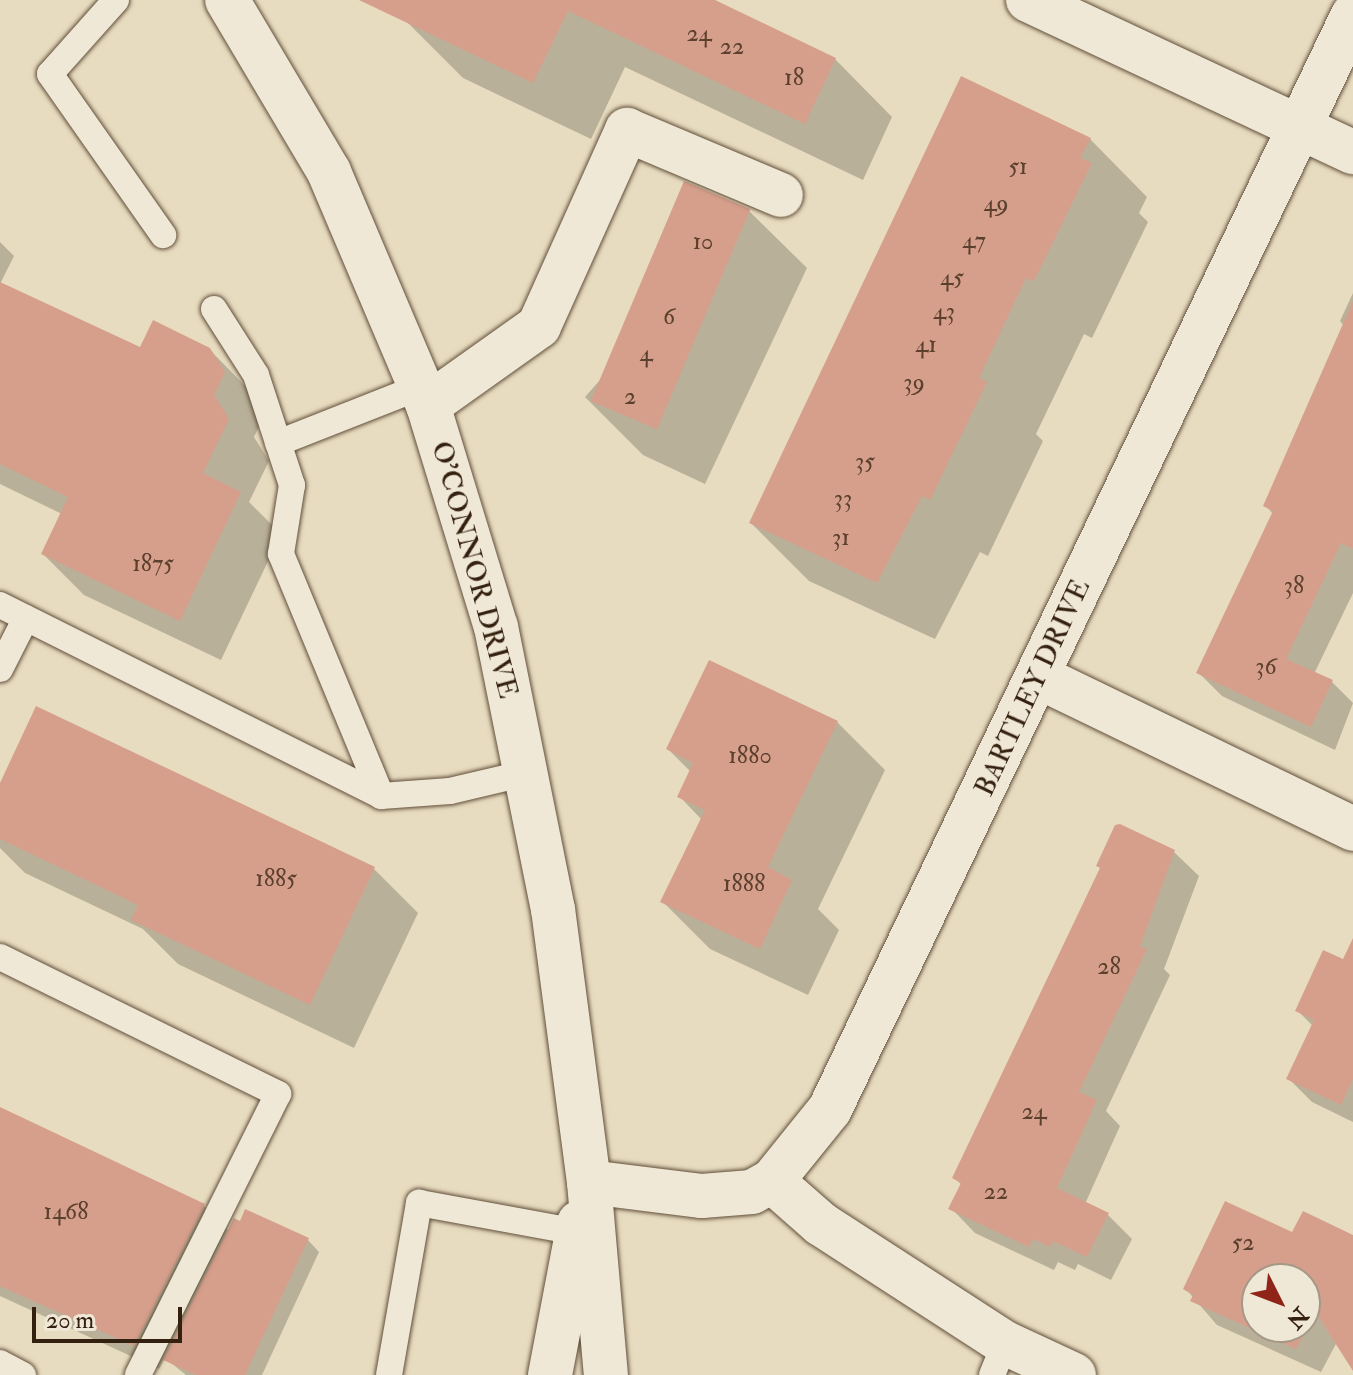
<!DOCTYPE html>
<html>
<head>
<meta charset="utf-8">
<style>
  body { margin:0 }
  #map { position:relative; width:1353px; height:1375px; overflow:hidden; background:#e8dcc0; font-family:"IM FELL Double Pica",serif }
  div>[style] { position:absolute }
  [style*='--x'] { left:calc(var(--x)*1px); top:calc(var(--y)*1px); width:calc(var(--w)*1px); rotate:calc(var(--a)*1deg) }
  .shadow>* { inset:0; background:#0003 }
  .building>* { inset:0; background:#d69f8c; transform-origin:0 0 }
  .roads { filter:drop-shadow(0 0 2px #614f3a) drop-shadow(0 0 2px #614f3a) }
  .service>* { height:26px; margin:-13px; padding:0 13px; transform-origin:13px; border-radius:13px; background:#f0e8d6 }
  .minor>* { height:44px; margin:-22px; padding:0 22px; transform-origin:22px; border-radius:22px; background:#f0e8d6 }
  .secondary>* { height:44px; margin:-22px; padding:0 22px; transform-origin:22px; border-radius:22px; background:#f0e8d6 }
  span { translate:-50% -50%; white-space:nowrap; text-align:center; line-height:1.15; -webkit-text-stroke:6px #f0e8d6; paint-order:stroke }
  .number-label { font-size:24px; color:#5c402e }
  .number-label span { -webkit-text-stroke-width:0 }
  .street-label { font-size:28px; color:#34200e }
  .north { position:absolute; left:1241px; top:1263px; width:80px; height:80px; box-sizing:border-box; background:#f0e8d6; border:2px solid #a59886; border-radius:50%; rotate:132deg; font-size:22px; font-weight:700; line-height:32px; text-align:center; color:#34200e }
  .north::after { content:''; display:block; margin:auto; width:28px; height:36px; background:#8f2418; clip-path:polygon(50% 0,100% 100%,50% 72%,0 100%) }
  .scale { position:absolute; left:32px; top:1307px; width:150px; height:36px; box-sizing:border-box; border:4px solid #34200e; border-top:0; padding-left:10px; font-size:24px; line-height:28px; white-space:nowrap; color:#34200e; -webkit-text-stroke:6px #f0e8d6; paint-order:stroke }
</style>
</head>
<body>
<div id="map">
  <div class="shadow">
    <div style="clip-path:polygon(407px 0,712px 0,835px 59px,892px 117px,863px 180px,625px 67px,591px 139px,463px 78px,406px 21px)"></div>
    <div style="clip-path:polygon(1090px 139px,1147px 197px,1139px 213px,1148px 222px,1092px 338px,1084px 334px,1036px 434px,1043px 441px,988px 556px,980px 552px,935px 639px,809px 581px,751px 523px)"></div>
    <div style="clip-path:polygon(749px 211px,807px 268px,705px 484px,643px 455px,585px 397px)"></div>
    <div style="clip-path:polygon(0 242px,14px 256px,0 284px,141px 350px,209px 349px,250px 391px,265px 414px,254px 437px,269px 461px,249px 502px,281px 534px,221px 660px,84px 595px,43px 554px,62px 514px,0 484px)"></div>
    <div style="clip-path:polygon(1353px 293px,1353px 593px,1314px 674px,1332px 682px,1353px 703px,1335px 750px,1222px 696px,1198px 672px,1273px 514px,1265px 505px,1345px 327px,1340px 321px)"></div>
    <div style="clip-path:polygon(837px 722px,885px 770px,818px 909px,839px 930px,808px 995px,710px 949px,663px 902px,702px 820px,680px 797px,691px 772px,668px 749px)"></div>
    <div style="clip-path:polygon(0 788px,374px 869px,418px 913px,354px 1048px,178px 964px,143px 929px,25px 873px,0 848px)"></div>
    <div style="clip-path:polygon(1120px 826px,1174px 852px,1199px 876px,1164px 969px,1170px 975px,1106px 1111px,1120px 1126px,1085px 1204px,1108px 1215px,1132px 1239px,1111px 1280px,1078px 1264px,1075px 1270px,1058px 1262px,1054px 1270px,975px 1233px,951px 1208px,962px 1185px,954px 1178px)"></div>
    <div style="clip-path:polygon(1353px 967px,1353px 1122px,1312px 1102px,1288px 1078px,1313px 1026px,1297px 1010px)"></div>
    <div style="clip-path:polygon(0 1109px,204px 1206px,230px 1232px,308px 1240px,319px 1252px,262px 1375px,186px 1375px,165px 1358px,159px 1369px,0 1296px)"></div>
    <div style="clip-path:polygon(evenodd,1293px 1235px,1353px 1238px,1353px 1367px,1337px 1342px,1321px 1372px,1217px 1325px,1185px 1288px,1293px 1235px,1257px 1279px,1305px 1279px,1305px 1327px,1257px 1327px,1257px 1279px)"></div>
  </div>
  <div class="building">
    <div style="clip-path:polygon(359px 0,715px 0,836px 58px,805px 124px,568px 11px,533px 83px)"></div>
    <div style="clip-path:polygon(961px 76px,1091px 138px,1080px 158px,1092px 163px,1034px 281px,1026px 278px,979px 378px,987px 382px,930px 500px,922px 496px,877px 583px,749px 523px)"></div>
    <div style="left:684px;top:181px;width:72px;height:239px;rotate:23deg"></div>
    <div style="clip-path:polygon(0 282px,140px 347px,153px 320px,210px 348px,225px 372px,214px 395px,229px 419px,203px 473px,241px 492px,180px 621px,41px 554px,68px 497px,0 464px)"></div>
    <div style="clip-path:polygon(1353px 301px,1353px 549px,1341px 543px,1286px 659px,1333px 680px,1311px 727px,1196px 673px,1273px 511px,1263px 506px)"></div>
    <div style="clip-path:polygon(709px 660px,838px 721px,768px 867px,792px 880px,760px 949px,660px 902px,705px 810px,677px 797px,693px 763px,666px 749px)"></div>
    <div style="clip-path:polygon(36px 706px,375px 867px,310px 1005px,131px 920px,138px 905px,0 839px,0 783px)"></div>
    <div style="clip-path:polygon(1120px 824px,1175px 850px,1140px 946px,1147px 949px,1079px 1092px,1097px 1100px,1057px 1188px,1109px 1213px,1087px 1257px,1053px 1241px,1050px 1247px,1033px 1239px,1029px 1247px,948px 1209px,961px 1183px,952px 1178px,1100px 868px,1096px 866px,1115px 825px)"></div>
    <div style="clip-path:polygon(1353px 938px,1353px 1079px,1341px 1105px,1286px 1079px,1314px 1020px,1295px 1011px,1323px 950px,1343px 959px)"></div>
    <div style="clip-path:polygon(0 1107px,205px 1204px,134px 1346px,0 1286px)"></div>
    <div style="clip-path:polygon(evenodd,1225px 1201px,1292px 1232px,1303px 1211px,1353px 1235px,1353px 1371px,1316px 1313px,1296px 1349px,1190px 1301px,1193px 1295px,1183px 1289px,1225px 1201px,1257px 1279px,1305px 1279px,1305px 1327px,1257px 1327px,1257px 1279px)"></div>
    <div style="clip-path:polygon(245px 1209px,309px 1238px,245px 1375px,196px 1375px,163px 1360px,234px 1218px,240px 1221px)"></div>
  </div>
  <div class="roads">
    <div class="service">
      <div style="--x:116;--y:0;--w:99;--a:131.7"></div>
      <div style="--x:50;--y:74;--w:197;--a:54.9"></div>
      <div style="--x:214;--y:309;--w:78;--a:57.5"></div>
      <div style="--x:256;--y:375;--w:116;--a:71.9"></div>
      <div style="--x:292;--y:485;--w:70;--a:99.1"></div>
      <div style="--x:281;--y:554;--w:262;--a:67.5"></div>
      <div style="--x:381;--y:796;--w:69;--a:-4.1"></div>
      <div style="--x:450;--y:791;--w:78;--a:-13.3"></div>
      <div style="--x:278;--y:443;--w:153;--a:-21.5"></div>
      <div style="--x:0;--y:605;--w:426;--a:26.6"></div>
      <div style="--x:0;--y:669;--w:57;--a:-63"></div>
      <div style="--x:0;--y:957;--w:310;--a:26.2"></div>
      <div style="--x:278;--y:1094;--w:314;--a:116.5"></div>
      <div style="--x:0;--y:1363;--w:26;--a:28"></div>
      <div style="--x:389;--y:1375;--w:175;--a:-80.1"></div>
      <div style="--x:419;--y:1203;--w:161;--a:10.4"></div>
      <div style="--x:992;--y:1375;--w:35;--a:-68"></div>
    </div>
    <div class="minor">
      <div style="--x:1028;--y:0;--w:359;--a:25.1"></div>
      <div style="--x:428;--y:405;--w:136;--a:-35.4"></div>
      <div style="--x:539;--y:326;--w:215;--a:-65.8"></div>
      <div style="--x:627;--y:130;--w:167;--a:22.9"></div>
      <div style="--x:1039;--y:677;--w:349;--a:25.8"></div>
      <div style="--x:772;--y:1181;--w:65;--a:41.3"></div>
      <div style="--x:821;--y:1224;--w:219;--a:32.9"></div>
      <div style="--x:1005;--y:1343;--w:76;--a:24.9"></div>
      <div style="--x:589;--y:1182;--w:114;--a:7.1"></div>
      <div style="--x:702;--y:1196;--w:50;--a:-4.6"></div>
      <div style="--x:752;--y:1192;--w:23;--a:-29"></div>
      <div style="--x:772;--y:1181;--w:92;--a:-51.1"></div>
      <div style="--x:830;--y:1109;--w:1213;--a:-64.45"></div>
    </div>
    <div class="secondary">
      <div style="--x:227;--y:0;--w:200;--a:59.3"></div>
      <div style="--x:329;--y:172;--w:253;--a:67"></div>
      <div style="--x:428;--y:405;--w:232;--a:73"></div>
      <div style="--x:496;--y:627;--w:288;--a:78.6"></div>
      <div style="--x:553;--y:909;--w:275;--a:82.5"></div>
      <div style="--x:589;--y:1182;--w:194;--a:85"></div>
      <div style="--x:550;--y:1375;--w:155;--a:-79.2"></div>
    </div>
  </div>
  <div class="number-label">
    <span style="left:699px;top:34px">24</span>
    <span style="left:732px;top:47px">22</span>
    <span style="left:794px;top:78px">18</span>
    <span style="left:1018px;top:167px">51</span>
    <span style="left:996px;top:204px">49</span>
    <span style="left:974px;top:241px">47</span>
    <span style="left:703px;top:242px">10</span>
    <span style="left:952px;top:278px">45</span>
    <span style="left:944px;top:312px">43</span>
    <span style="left:669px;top:317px">6</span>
    <span style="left:926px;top:345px">41</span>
    <span style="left:646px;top:354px">4</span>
    <span style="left:914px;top:383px">39</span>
    <span style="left:630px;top:397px">2</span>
    <span style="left:865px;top:462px">35</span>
    <span style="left:843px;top:499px">33</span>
    <span style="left:841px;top:538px">31</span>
    <span style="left:153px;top:564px">1875</span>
    <span style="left:1294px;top:586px">38</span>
    <span style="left:1266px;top:667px">36</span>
    <span style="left:750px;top:756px">1880</span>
    <span style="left:276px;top:879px">1885</span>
    <span style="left:744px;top:884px">1888</span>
    <span style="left:1109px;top:967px">28</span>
    <span style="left:1034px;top:1112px">24</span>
    <span style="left:996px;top:1192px">22</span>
    <span style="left:66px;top:1212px">1468</span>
    <span style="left:1243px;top:1243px">52</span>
  </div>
  <div class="street-label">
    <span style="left:474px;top:570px;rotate:75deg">O'CONNOR DRIVE</span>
    <span style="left:1033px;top:688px;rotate:-65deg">BARTLEY DRIVE</span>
  </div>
  <div class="north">N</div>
  <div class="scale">20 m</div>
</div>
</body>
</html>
